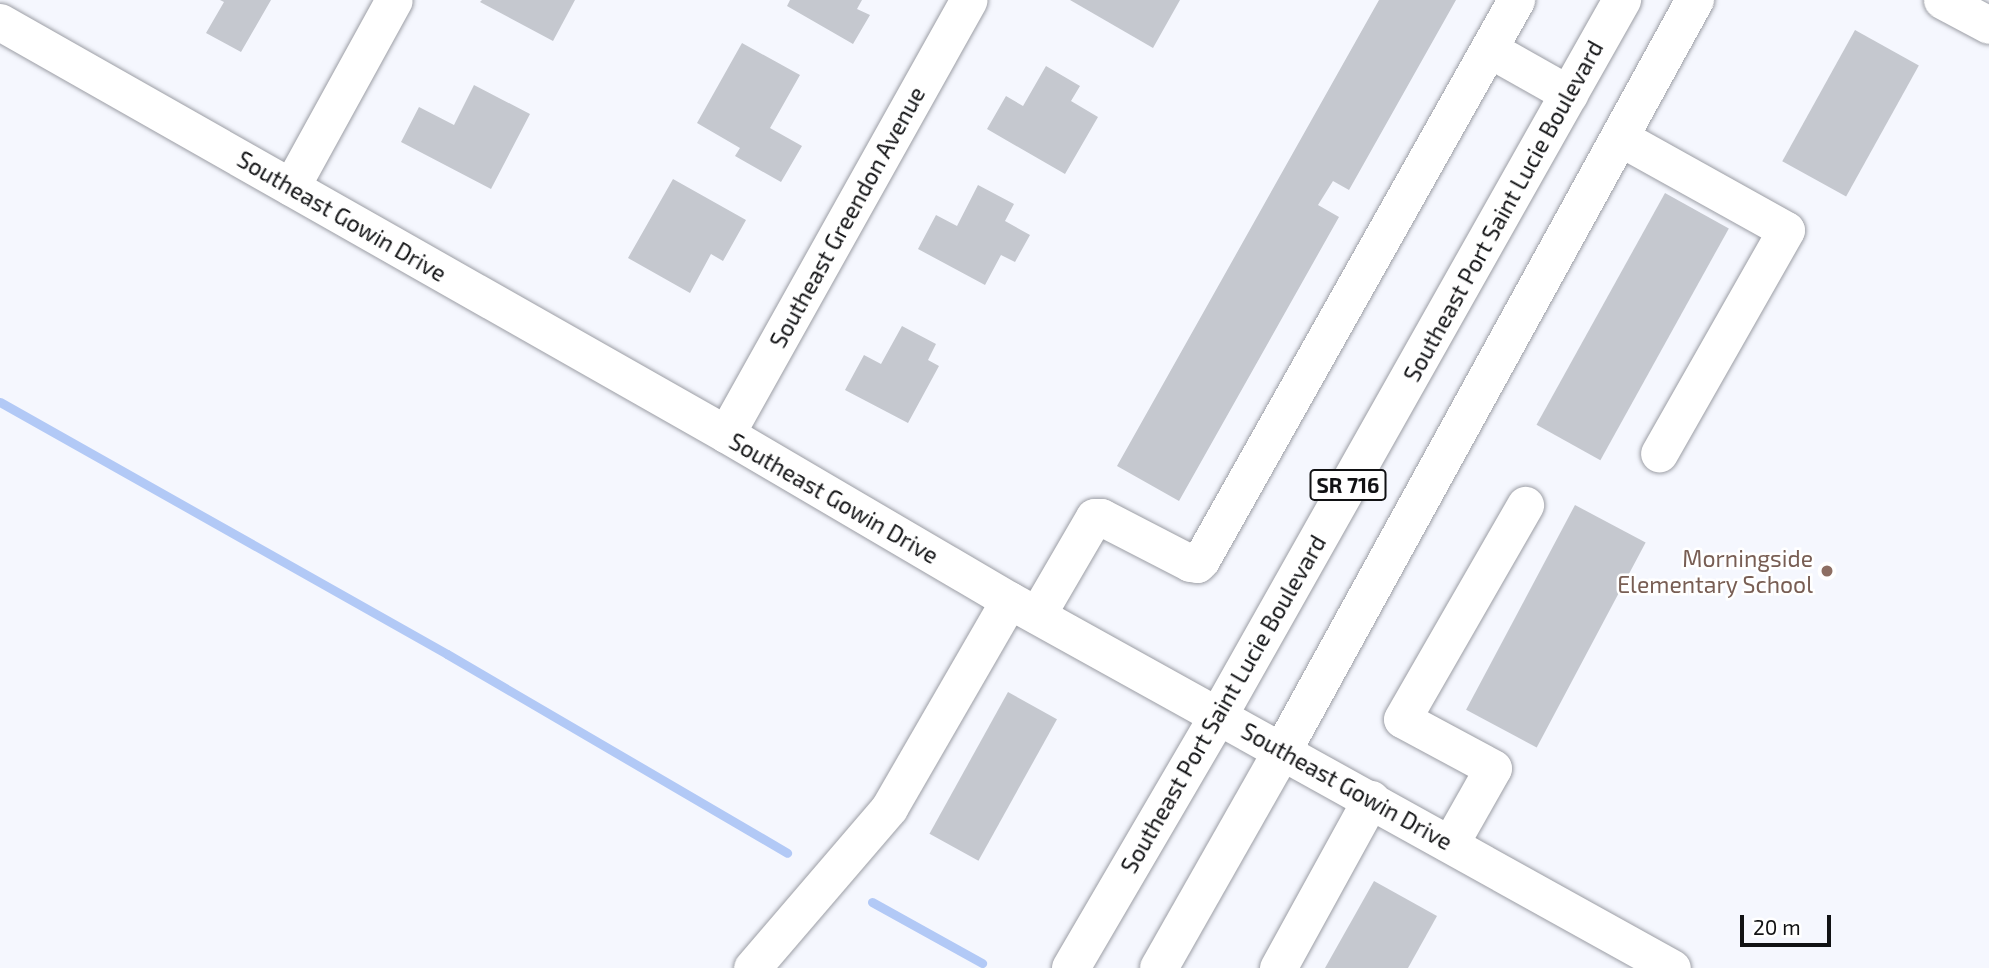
<!DOCTYPE html>
<html>
<head>
<meta charset="utf-8">
<style>
  body { margin:0 }
  #map { position:relative; width:1989px; height:968px; overflow:hidden; background:#f5f7fe; font-family:"Exo 2",sans-serif }
  div>[style] { position:absolute }
  [style*='--x'] { left:calc(var(--x)*1px); top:calc(var(--y)*1px); width:calc(var(--w)*1px); rotate:calc(var(--a)*1deg) }
  .stream>* { height:9px; margin:-4.5px; padding:0 4.5px; transform-origin:4.5px; border-radius:4.5px; background:#b2c9f6 }
  .building>* { inset:0; background:#c5c8cf; transform-origin:0 0 }
  .roads { filter:drop-shadow(0 0 2px #9c9ea5) drop-shadow(0 0 2px #9c9ea5) }
  .minor>* { height:37px; margin:-18.5px; padding:0 18.5px; transform-origin:18.5px; border-radius:18.5px; background:#fff }
  .major>* { height:38px; margin:-19px; padding:0 19px; transform-origin:19px; border-radius:19px; background:#fff }
  .dots>* { width:19px; height:19px; translate:-50% -50%; box-sizing:border-box; border:4px solid #fff; border-radius:50% }
  span { translate:-50% -50%; white-space:nowrap; text-align:center; line-height:1.15; -webkit-text-stroke:5px #fff; paint-order:stroke }
  .shield-label span { padding:2px 5px; background:#fff; border:2px solid; border-radius:5px; -webkit-text-stroke-width:0 }
  .shield-label { font-size:21px; color:#111214; font-weight:700 }
  .street-label { font-size:23px; color:#111214 }
  .education-label { font-size:23px; color:#785e54 }
  .right { translate:-100% -50%; text-align:right }
  .scale { position:absolute; left:1740px; top:915px; width:91px; height:32px; box-sizing:border-box; border:4px solid #111214; border-top:0; padding-left:9px; font-size:21px; line-height:24px; white-space:nowrap; color:#111214; -webkit-text-stroke:5px #fff; paint-order:stroke }
</style>
</head>
<body>
<div id="map">
  <div class="stream">
    <div style="--x:0;--y:402;--w:513;--a:29.41"></div>
    <div style="--x:447;--y:654;--w:394;--a:30.3"></div>
    <div style="--x:872;--y:902;--w:126;--a:29"></div>
  </div>
  <div class="building">
    <div style="clip-path:polygon(220px 0,271px 0,241px 52px,206px 33px,224px 2px)"></div>
    <div style="clip-path:polygon(482px 0,575px 0,553px 41px,480px 2px)"></div>
    <div style="clip-path:polygon(790px 0,862px 0,857px 9px,870px 15px,853px 44px,787px 6px)"></div>
    <div style="clip-path:polygon(1070px 0,1180px 0,1153px 48px)"></div>
    <div style="clip-path:polygon(1379px 0,1456px 0,1349px 190px,1333px 181px,1318px 205px,1339px 217px,1179px 501px,1117px 466px)"></div>
    <div style="left:1855px;top:30px;width:73px;height:150px;rotate:29deg"></div>
    <div style="clip-path:polygon(742px 43px,800px 75px,770px 128px,802px 146px,781px 182px,735px 156px,740px 148px,697px 123px)"></div>
    <div style="clip-path:polygon(1046px 66px,1080px 86px,1071px 101px,1098px 117px,1065px 174px,987px 129px,1006px 96px,1023px 106px)"></div>
    <div style="clip-path:polygon(474px 85px,530px 114px,491px 189px,401px 142px,419px 107px,454px 125px)"></div>
    <div style="clip-path:polygon(673px 179px,746px 220px,723px 261px,711px 254px,690px 293px,628px 258px)"></div>
    <div style="clip-path:polygon(978px 185px,1014px 204px,1005px 221px,1030px 235px,1015px 262px,1001px 255px,985px 285px,918px 249px,936px 215px,957px 226px)"></div>
    <div style="left:1665px;top:193px;width:73px;height:265px;rotate:29deg"></div>
    <div style="clip-path:polygon(902px 326px,936px 344px,928px 360px,939px 366px,908px 423px,845px 390px,864px 355px,881px 364px)"></div>
    <div style="left:1575px;top:505px;width:80px;height:232px;rotate:28deg"></div>
    <div style="left:1008px;top:692px;width:56px;height:162px;rotate:29deg"></div>
    <div style="clip-path:polygon(1374px 881px,1437px 916px,1408px 968px,1325px 968px)"></div>
  </div>
  <div class="roads">
    <div class="minor">
      <div style="--x:1942;--y:0;--w:53;--a:28"></div>
      <div style="--x:0;--y:22;--w:835;--a:29.57"></div>
      <div style="--x:726;--y:434;--w:328;--a:30.4"></div>
      <div style="--x:1009;--y:600;--w:758;--a:29.03"></div>
      <div style="--x:1489;--y:49;--w:92;--a:29.4"></div>
      <div style="--x:1619;--y:137;--w:191;--a:29.1"></div>
      <div style="--x:1786;--y:230;--w:257;--a:119.6"></div>
      <div style="--x:291;--y:187;--w:213;--a:-61.2"></div>
      <div style="--x:726;--y:434;--w:497;--a:-60.8"></div>
      <div style="--x:1037;--y:615;--w:113;--a:-59.8"></div>
      <div style="--x:1094;--y:517;--w:7;--a:0"></div>
      <div style="--x:1101;--y:517;--w:100;--a:27.3"></div>
      <div style="--x:1190;--y:563;--w:7;--a:8"></div>
      <div style="--x:1197;--y:564;--w:6;--a:-45"></div>
      <div style="--x:1201;--y:560;--w:643;--a:-60.64"></div>
      <div style="--x:1450;--y:844;--w:87;--a:-60.5"></div>
      <div style="--x:1493;--y:768;--w:103;--a:-151.7"></div>
      <div style="--x:1402;--y:719;--w:247;--a:-60.1"></div>
      <div style="--x:752;--y:968;--w:211;--a:-49.4"></div>
      <div style="--x:889;--y:808;--w:240;--a:-60"></div>
      <div style="--x:1278;--y:968;--w:193;--a:-61.2"></div>
    </div>
    <div class="major">
      <div style="--x:1071;--y:968;--w:293;--a:-59.7"></div>
      <div style="--x:1219;--y:715;--w:821;--a:-60.59"></div>
      <div style="--x:1159;--y:968;--w:251;--a:-60.4"></div>
      <div style="--x:1283;--y:750;--w:856;--a:-61.22"></div>
    </div>
  </div>
  <div class="dots">
    <div style="left:1827px;top:571px;background:#8d6e63"></div>
  </div>
  <div class="shield-label">
    <span style="left:1348px;top:485px">SR 716</span>
  </div>
  <div class="street-label">
    <span style="left:1503px;top:211px;rotate:-61deg">Southeast Port Saint Lucie Boulevard</span>
    <span style="left:342px;top:216px;rotate:30deg">Southeast Gowin Drive</span>
    <span style="left:847px;top:217px;rotate:-61deg">Southeast Greendon Avenue</span>
    <span style="left:834px;top:498px;rotate:30deg">Southeast Gowin Drive</span>
    <span style="left:1223px;top:704px;rotate:-60deg">Southeast Port Saint Lucie Boulevard</span>
    <span style="left:1347px;top:786px;rotate:29deg">Southeast Gowin Drive</span>
  </div>
  <div class="education-label">
    <span class="right" style="left:1813px;top:571px">Morningside<br>Elementary School</span>
  </div>
  <div class="scale">20 m</div>
</div>
</body>
</html>
